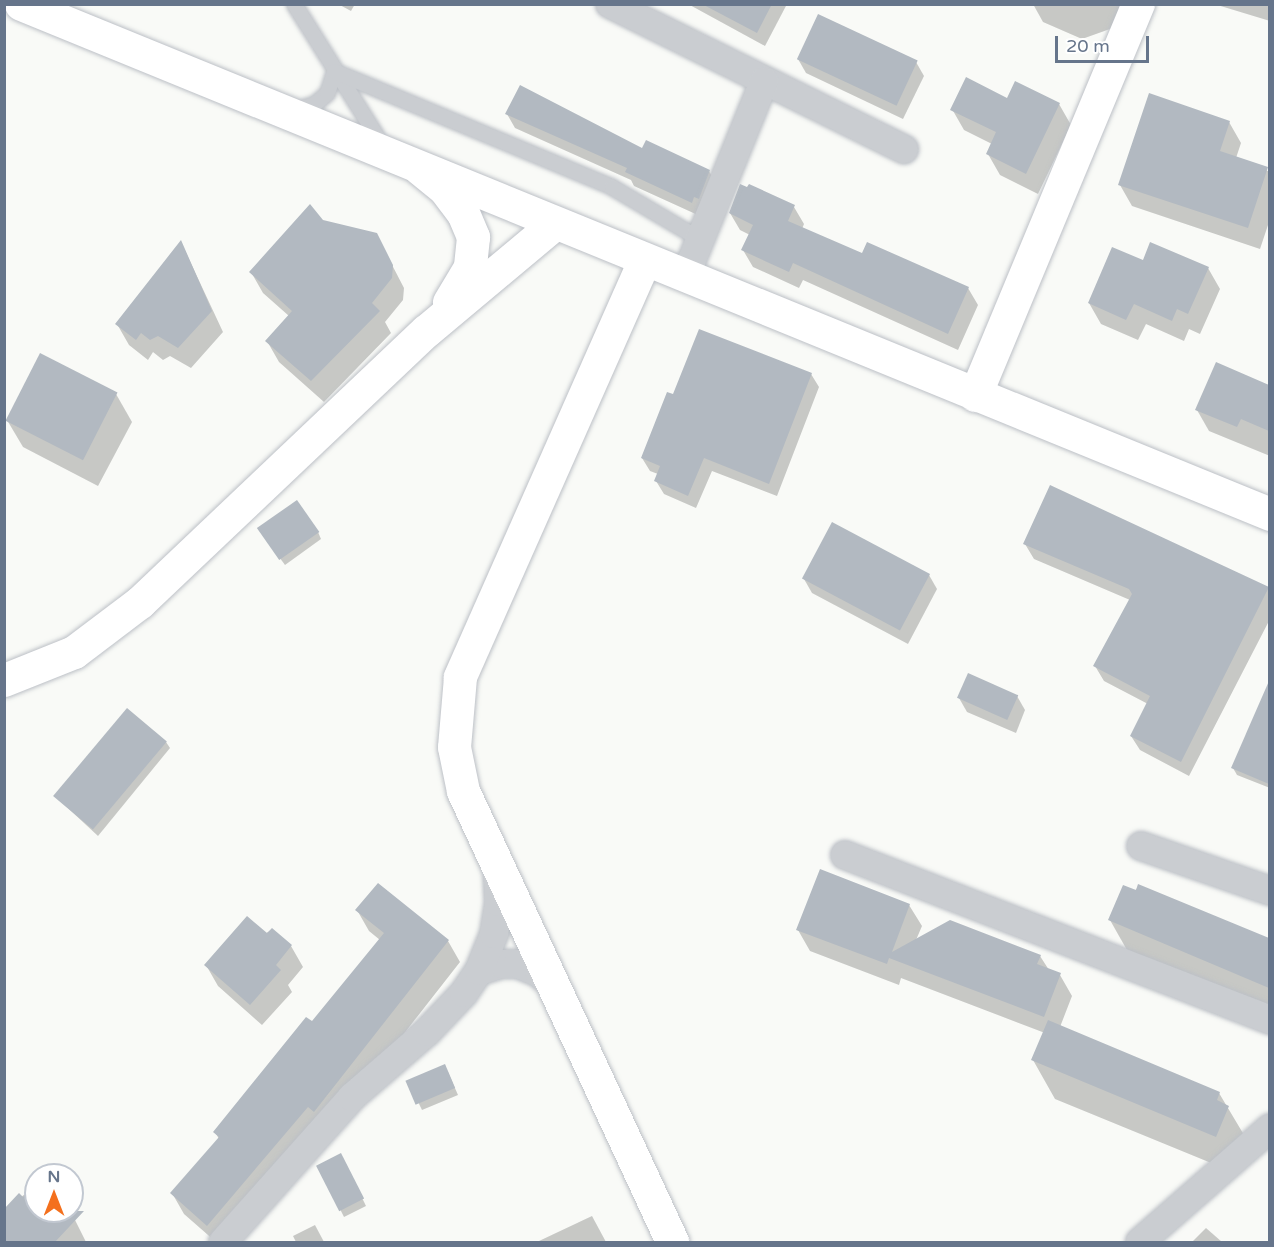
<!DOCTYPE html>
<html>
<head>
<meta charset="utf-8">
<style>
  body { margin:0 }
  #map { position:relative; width:1274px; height:1247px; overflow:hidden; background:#f9faf7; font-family:"Varela Round",sans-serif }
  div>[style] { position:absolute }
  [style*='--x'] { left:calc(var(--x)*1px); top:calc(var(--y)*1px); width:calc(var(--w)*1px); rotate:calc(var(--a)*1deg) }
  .shadow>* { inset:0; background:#0003 }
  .building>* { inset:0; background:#b2b9c1; transform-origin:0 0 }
  .roads { filter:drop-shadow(0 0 2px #bcc0c6) drop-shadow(0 0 2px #bcc0c6) }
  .lane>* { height:15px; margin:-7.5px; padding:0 7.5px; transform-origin:7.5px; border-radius:7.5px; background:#cacdd1 }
  .street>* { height:28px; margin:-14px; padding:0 14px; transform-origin:14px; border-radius:14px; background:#cacdd1 }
  .secondary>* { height:33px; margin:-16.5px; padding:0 16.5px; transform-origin:16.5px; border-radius:16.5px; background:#fff }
  .primary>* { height:33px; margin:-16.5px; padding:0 16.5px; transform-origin:16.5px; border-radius:16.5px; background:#fff }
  span { translate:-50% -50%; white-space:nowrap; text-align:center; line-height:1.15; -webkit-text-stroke:6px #fff; paint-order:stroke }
  .frame { position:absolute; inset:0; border:6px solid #66758b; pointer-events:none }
  .north { position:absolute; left:24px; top:1163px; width:60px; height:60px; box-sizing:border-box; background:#fff; border:2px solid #c2c8d1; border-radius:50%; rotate:0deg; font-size:16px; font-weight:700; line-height:24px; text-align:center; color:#66758b }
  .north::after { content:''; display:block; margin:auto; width:21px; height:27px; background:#f4701d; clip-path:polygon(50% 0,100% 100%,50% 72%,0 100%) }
  .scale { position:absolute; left:1055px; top:36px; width:94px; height:27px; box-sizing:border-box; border:3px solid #66758b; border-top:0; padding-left:8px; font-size:18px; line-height:21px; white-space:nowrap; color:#66758b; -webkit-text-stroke:4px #fff; paint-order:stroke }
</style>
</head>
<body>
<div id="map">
  <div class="shadow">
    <div style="clip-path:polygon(338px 4px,355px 4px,351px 11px)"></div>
    <div style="clip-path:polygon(688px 4px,787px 4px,765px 46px)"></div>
    <div style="clip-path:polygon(1033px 4px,1133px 4px,1124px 24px,1082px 39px,1043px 22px)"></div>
    <div style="clip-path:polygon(1214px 4px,1270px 4px,1270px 21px)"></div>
    <div style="clip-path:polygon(798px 59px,916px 62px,924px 76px,903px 119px,806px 73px)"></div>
    <div style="clip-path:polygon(1008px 100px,1059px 104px,1071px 125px,1038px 194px,1000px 175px,988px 154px,992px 144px,964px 130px,952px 109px)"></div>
    <div style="clip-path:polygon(507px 114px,709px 171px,717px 185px,700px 216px,634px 186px,631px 180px,515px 128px)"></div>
    <div style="clip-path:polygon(1229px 122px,1241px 143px,1236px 158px,1270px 172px,1270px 219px,1260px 249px,1132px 206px,1120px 185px)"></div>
    <div style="clip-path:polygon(750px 186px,794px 207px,804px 224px,802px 229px,863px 255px,968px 288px,978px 305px,958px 350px,803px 280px,799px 288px,753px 267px,743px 250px,750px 235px,740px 230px,730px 213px)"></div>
    <div style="clip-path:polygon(322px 222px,376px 234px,404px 288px,403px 300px,385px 322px,391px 333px,324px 402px,279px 362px,267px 341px,289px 316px,263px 293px,251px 272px)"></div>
    <div style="clip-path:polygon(181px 242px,223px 332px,191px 368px,170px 356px,163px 360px,153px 352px,148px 360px,129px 345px,117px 324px)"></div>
    <div style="clip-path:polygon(1144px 262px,1208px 268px,1220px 289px,1200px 334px,1189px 329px,1184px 341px,1146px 324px,1138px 340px,1101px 324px,1089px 303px)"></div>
    <div style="clip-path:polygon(1217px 364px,1270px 386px,1270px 456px,1209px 431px,1197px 410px)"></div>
    <div style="clip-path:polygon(811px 374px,819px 387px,777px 496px,712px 471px,696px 508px,664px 494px,656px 481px,658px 474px,650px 471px,642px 458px,674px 396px)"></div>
    <div style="clip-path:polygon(116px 394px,132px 422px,98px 486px,23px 447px,7px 420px)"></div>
    <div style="clip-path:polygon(1051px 487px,1269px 588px,1270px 619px,1189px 776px,1140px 750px,1131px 736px,1148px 704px,1104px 681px,1095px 666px,1130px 600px,1034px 559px,1025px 544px)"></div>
    <div style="clip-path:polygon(318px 532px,321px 539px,285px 565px,263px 535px)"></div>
    <div style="clip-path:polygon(929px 575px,937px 589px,908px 644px,812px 593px,804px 579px)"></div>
    <div style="clip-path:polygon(1017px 696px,1025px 710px,1016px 733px,967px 712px,959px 698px)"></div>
    <div style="clip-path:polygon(1258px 711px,1270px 716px,1270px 788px,1237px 775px,1233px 768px)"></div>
    <div style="clip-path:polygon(166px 742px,170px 748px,98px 836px,56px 797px)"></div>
    <div style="clip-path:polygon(1139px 886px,1270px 940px,1270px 1016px,1132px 959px,1110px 920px)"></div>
    <div style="clip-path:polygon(909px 905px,922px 926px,916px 940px,1040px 956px,1049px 970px,1060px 975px,1072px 996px,1060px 1027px,1219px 1093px,1250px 1145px,1238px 1174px,1055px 1099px,1033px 1060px,1045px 1033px,901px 978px,899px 985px,810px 951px,798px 930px)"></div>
    <div style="clip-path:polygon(357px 910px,448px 941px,460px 962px,327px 1132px,216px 1242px,184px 1214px,172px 1193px,219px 1139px,215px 1132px,312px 1023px,380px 940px,369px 931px)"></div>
    <div style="clip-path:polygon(272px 930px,291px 946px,303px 967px,288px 985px,292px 992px,262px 1025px,218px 986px,206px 965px)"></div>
    <div style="clip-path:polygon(448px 1072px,458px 1095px,422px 1110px,408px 1081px)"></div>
    <div style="clip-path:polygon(344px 1161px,366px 1206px,344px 1217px,318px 1165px)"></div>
    <div style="clip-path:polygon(36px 1185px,36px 1211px,65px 1211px,75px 1220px,86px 1242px,4px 1242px,4px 1211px)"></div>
    <div style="clip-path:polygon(592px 1216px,606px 1242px,540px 1242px,539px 1241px)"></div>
    <div style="clip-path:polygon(315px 1225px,324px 1242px,296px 1242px,293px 1236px)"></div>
    <div style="clip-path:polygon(1206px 1228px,1222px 1242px,1192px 1242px)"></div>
  </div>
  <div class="building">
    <div style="clip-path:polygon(702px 4px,772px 4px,757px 33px)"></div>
    <div style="left:818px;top:14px;width:110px;height:50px;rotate:25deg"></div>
    <div style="clip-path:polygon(966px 77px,1007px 98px,1015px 81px,1060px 103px,1026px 174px,986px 154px,996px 132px,950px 110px)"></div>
    <div style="clip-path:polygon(520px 85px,642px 148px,646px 140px,710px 170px,699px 199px,694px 197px,692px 203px,625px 172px,627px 168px,505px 114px)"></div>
    <div style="clip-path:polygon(1149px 93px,1230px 121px,1220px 151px,1268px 167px,1248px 228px,1118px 185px)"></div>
    <div style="clip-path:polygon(740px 184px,747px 187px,749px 184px,795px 205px,788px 221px,862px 253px,867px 242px,969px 287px,948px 334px,793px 263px,789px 272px,741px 250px,753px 225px,729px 213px)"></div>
    <div style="clip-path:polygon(310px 204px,323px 220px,377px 233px,393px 265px,392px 278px,372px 303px,380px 311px,311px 381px,265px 341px,292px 311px,249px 272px)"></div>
    <div style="clip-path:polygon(181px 240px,212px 311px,178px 348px,158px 336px,150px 340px,141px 333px,136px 340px,115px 324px)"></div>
    <div style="clip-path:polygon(1150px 242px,1209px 267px,1188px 314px,1177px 309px,1172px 321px,1134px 304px,1126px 320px,1088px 303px,1112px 247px,1143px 260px)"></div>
    <div style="clip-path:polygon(699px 329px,812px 373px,769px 484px,704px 458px,688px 496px,654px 481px,660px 466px,641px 458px,667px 392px,673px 394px)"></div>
    <div style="left:40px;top:353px;width:87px;height:76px;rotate:27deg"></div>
    <div style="clip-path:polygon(1216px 362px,1269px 385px,1269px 431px,1241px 419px,1237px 427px,1195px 410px)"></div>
    <div style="clip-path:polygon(1050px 485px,1269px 587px,1181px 762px,1130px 736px,1150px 696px,1093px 666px,1132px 594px,1129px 589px,1023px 544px)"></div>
    <div style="left:297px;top:500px;width:39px;height:49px;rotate:55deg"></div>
    <div style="left:832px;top:522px;width:111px;height:64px;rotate:28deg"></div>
    <div style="left:968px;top:673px;width:55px;height:27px;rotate:24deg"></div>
    <div style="clip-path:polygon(1269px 681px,1269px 784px,1231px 768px)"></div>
    <div style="left:127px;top:708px;width:52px;height:115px;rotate:40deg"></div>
    <div style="clip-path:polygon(820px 869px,910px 904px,892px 952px,950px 920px,1041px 955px,1037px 964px,1061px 973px,1044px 1017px,889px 958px,887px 964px,796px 930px)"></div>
    <div style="clip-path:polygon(378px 883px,449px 940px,314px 1112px,308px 1107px,207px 1226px,170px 1193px,219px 1137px,213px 1132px,306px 1017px,312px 1021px,384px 933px,355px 910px)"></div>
    <div style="clip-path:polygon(1138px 884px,1269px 938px,1269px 988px,1108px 920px,1123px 885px,1136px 890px)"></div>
    <div style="clip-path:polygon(247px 916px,267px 933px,272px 928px,292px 945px,276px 965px,281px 970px,250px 1005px,204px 965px)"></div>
    <div style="clip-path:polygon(1048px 1020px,1220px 1092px,1217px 1100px,1229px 1106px,1216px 1137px,1031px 1060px)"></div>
    <div style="left:445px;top:1064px;width:26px;height:43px;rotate:67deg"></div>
    <div style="left:341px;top:1153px;width:51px;height:28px;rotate:63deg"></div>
    <div style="clip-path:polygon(36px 1183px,36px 1211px,84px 1211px,55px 1242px,4px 1242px,4px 1209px,19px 1193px,23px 1197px)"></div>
  </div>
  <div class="roads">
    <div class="lane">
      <div style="--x:294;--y:4;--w:166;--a:58"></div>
      <div style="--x:293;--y:110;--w:22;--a:-16"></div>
      <div style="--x:314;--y:104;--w:17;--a:-40"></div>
      <div style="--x:327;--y:93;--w:23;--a:-72"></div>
      <div style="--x:334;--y:71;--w:301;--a:22.6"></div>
      <div style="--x:612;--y:187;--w:102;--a:30.6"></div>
    </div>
    <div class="street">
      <div style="--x:610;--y:4;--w:328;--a:26.3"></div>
      <div style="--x:685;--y:277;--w:211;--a:-68"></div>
      <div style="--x:1141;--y:846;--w:137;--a:19.2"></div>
      <div style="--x:845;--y:855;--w:456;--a:21.2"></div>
      <div style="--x:479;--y:971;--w:24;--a:-17"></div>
      <div style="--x:502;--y:964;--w:16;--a:0"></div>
      <div style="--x:518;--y:964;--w:23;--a:23"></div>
      <div style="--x:539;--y:973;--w:25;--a:43"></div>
      <div style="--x:223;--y:1242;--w:194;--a:-48.3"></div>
      <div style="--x:352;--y:1097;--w:99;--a:-40.9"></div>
      <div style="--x:427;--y:1032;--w:54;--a:-46.5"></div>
      <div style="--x:464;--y:993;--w:27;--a:-56"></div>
      <div style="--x:479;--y:971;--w:40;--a:-68"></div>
      <div style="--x:494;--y:934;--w:32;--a:-81"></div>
      <div style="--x:499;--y:902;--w:34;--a:-93"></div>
      <div style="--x:1140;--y:1242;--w:173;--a:-41.2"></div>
    </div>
    <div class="secondary">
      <div style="--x:419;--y:168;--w:32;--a:39"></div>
      <div style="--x:444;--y:188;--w:31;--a:53"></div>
      <div style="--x:463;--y:213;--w:26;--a:67"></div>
      <div style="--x:473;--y:237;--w:30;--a:96"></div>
      <div style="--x:470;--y:267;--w:41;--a:121"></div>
      <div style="--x:644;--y:261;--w:455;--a:113.9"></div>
      <div style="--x:460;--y:677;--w:70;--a:94.9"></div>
      <div style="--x:454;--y:747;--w:45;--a:78.4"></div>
      <div style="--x:463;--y:791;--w:497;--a:65.1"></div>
      <div style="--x:975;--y:395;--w:424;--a:-67.4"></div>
      <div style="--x:4;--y:680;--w:75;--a:-21.8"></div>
      <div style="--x:74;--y:652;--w:83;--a:-37.1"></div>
      <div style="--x:140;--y:602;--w:394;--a:-43.5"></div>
      <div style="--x:426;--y:331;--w:167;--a:-39.9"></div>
    </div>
    <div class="primary">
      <div style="--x:21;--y:4;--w:1349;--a:22.21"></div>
    </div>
  </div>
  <div class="frame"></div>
  <div class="north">N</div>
  <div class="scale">20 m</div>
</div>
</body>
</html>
